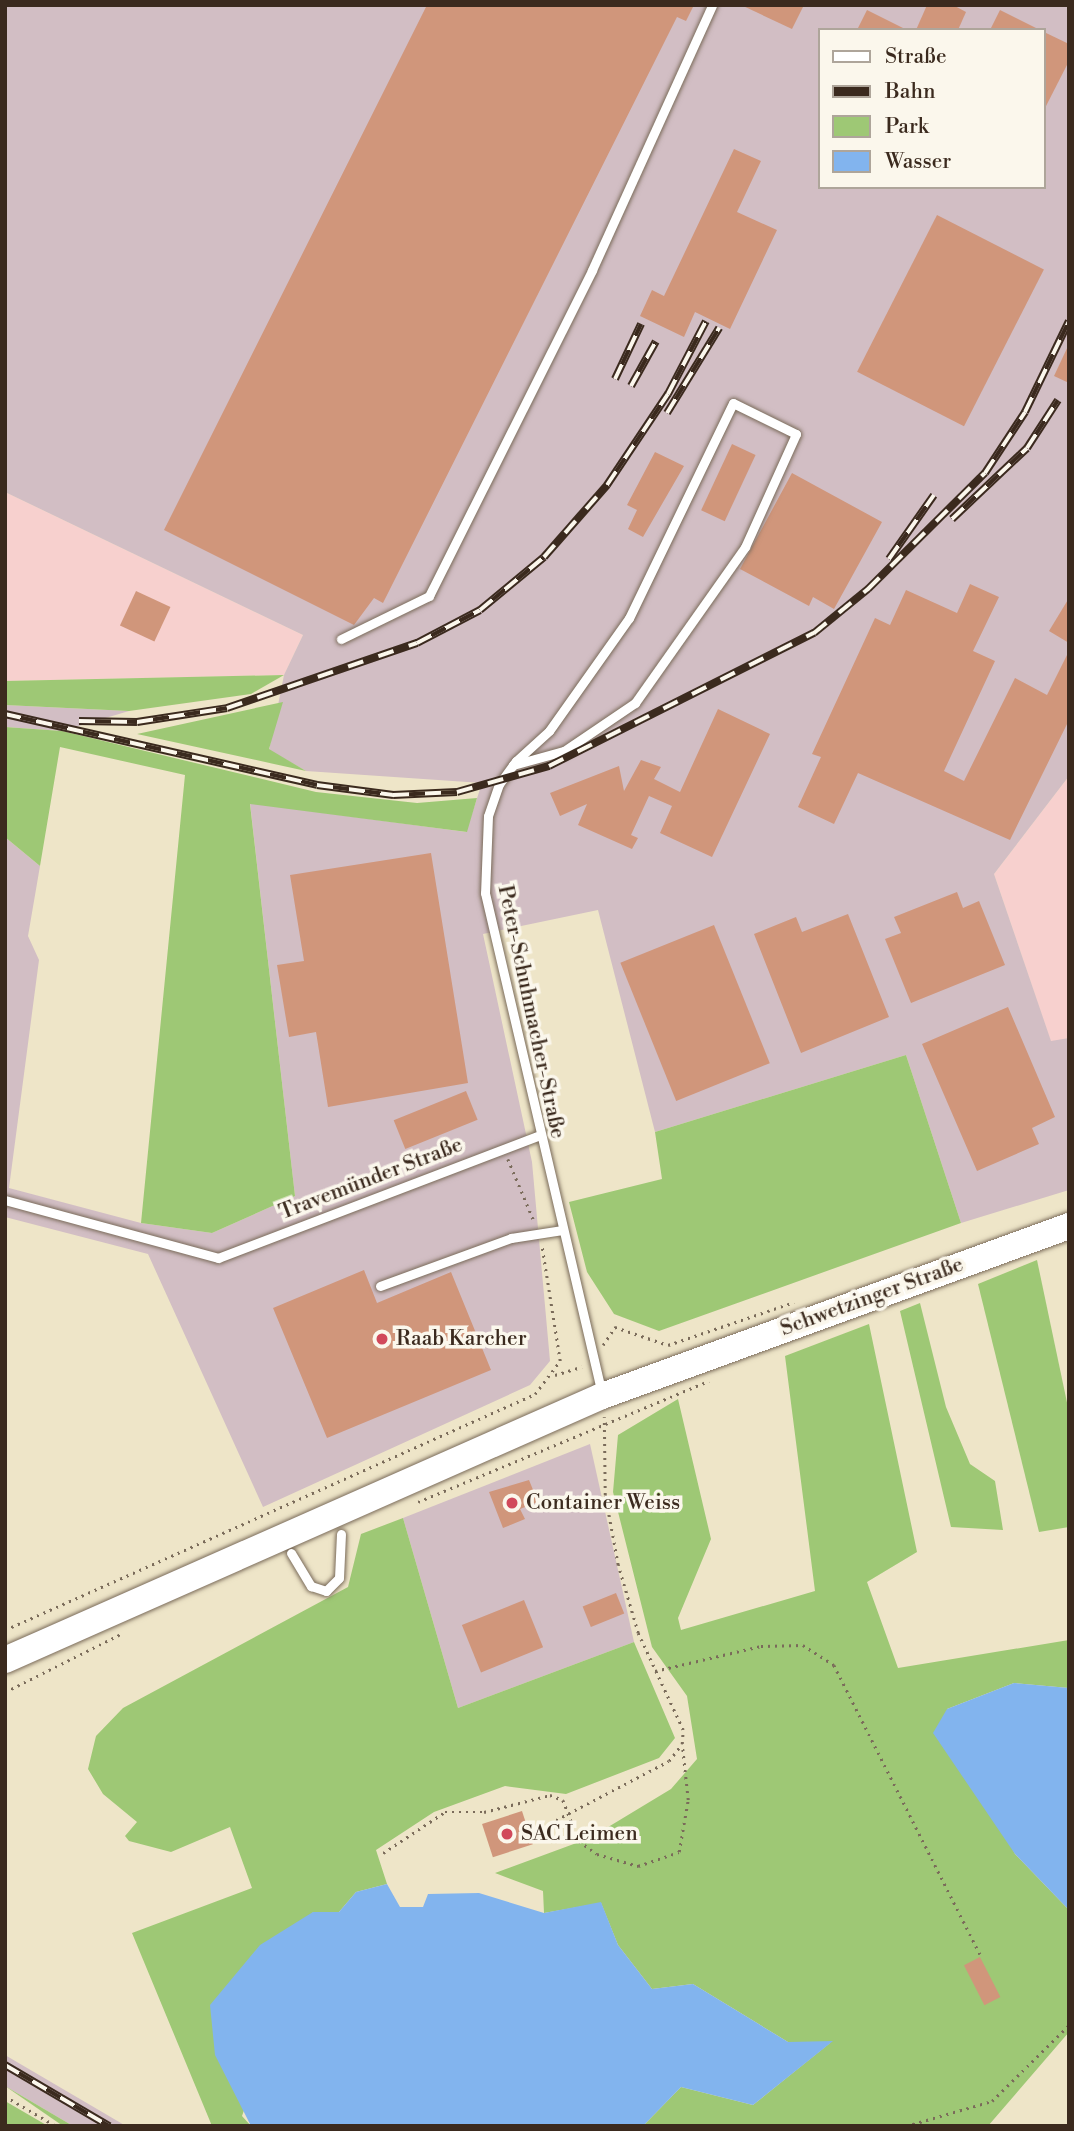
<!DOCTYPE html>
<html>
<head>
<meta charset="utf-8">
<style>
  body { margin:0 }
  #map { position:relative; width:1074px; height:2131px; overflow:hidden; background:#eee5c8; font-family:"Libre Bodoni",serif }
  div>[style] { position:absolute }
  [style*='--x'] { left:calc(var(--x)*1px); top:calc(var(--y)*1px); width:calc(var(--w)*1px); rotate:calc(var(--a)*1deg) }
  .built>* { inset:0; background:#f7d0ce }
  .industrial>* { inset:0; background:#d2bec4 }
  .green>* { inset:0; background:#9ec875 }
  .water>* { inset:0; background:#82b4ee }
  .building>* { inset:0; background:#d0967b; transform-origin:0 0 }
  .path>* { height:2.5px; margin-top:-1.25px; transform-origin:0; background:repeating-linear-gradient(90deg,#7a6b5a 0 2px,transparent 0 7px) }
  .roads { filter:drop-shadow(0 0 2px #7a6b5a) drop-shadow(0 0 2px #7a6b5a) }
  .lane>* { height:9px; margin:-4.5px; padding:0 4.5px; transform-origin:4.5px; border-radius:4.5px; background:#fff }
  .secondary>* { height:26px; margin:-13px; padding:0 13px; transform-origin:13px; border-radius:13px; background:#fff }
  .rail>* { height:8px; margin-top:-4px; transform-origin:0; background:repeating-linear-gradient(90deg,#fbf7ec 0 16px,#3b2a1e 0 32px); box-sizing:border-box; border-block:2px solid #3b2a1e }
  .dots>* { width:19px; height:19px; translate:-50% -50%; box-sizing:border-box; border:4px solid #fbf7ec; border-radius:50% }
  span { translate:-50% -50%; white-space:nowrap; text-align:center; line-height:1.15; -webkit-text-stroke:7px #fbf7ec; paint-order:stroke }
  .street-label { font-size:21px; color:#3b2a1e }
  .poi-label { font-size:21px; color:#3b2a1e }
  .left { translate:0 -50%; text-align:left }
  .frame { position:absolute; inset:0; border:7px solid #3b2a1e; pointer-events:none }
  .legend { position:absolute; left:818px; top:28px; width:228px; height:161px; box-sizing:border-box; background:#fbf7ec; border:2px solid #aea59a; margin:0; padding:9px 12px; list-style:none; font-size:21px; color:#3b2a1e }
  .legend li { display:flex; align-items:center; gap:14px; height:35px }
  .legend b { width:35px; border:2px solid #aea59a }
</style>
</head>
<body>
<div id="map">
  <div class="built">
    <div style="clip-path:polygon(5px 492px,303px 635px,284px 675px,5px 681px)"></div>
    <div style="clip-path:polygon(1069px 776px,1069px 1038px,1051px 1042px,994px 874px)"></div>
  </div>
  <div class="industrial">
    <div style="clip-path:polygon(evenodd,5px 5px,1069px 5px,1069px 776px,994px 874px,1051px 1041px,1069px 1038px,1069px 1190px,961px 1223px,906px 1055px,655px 1132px,598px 910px,483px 934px,532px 1162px,550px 1361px,530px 1385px,263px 1507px,148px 1254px,5px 1217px,5px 837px,40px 866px,28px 936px,39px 960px,9px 1188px,141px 1223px,212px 1233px,295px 1196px,250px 803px,466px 832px,482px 783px,306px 771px,269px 750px,284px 675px,303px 635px,5px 492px,5px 5px,820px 30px,1044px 30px,1044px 187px,820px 187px,820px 30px)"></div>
    <div style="clip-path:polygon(5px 705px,129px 711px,62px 731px,5px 727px)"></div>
    <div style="clip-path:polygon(590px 1444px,634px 1642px,458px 1708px,403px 1518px)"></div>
    <div style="clip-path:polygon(5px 2055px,126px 2126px,73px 2126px,5px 2086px)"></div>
  </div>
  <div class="green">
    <div style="clip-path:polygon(284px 675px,251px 694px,129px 711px,5px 705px,5px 681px)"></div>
    <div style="clip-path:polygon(283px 702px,269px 749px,306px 771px,137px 734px)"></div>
    <div style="clip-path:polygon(5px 727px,62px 731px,316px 792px,417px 803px,477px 798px,467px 832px,250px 804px,295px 1196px,212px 1233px,141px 1223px,185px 775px,60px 747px,40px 866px,5px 837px)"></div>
    <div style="clip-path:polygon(906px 1055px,961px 1223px,659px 1331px,614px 1314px,587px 1272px,569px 1202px,662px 1179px,655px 1132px)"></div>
    <div style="clip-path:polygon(1037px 1260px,1069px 1412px,1069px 1527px,1039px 1532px,978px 1284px)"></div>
    <div style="clip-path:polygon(920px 1303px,946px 1407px,970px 1464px,995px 1481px,1003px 1530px,951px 1527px,900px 1311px)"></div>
    <div style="clip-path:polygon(869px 1324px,917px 1552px,867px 1582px,898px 1668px,1069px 1640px,1069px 1688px,1014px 1683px,947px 1709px,1015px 1854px,1069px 1910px,1069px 2032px,988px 2126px,643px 2126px,681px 2087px,753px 2105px,830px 2043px,788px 2042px,693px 1984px,652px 1989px,618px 1945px,601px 1903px,544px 1913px,543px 1891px,495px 1873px,590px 1838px,671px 1789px,697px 1759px,687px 1696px,652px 1647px,613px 1492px,618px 1435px,678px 1399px,711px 1539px,678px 1618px,681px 1630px,815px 1591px,785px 1356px)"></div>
    <div style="clip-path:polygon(403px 1518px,458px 1708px,634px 1642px,675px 1738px,659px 1758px,566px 1794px,505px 1786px,434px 1812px,376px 1850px,387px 1884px,356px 1892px,339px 1912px,313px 1912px,242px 2116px,251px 2126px,212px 2126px,132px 1933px,252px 1888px,230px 1827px,171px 1852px,129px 1841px,125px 1836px,137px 1822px,103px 1794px,88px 1769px,96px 1736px,123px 1708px,348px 1587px,361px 1534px)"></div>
    <div style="clip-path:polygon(5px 2086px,73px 2126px,63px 2126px)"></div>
    <div style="clip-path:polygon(5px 2101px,48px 2126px,5px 2126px)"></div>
  </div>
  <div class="water">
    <div style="clip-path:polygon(1014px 1683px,1069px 1688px,1069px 1910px,1015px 1854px,933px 1733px,947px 1709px)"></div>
    <div style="clip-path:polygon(387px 1884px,400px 1907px,423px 1907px,428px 1894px,479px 1893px,544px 1913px,601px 1902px,618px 1945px,652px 1989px,693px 1984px,788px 2042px,833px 2041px,753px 2105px,681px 2087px,643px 2126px,251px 2126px,215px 2055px,210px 2005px,260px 1945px,313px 1912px,339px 1912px,356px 1892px)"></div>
  </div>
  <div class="building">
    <div style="clip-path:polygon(427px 5px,694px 5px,686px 21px,677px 17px,383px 603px,374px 598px,354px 625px,164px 530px)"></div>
    <div style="clip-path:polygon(741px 5px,804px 5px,792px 29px)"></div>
    <div style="clip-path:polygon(927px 5px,953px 5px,966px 12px,958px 30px,916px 30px)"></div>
    <div style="clip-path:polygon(867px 10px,907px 30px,857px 30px)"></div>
    <div style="clip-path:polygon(1000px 10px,1040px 30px,990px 30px)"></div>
    <div style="clip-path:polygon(1044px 32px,1069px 44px,1069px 61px,1044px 110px)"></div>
    <div style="clip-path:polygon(734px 149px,761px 161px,737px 212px,777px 230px,730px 329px,695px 312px,684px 337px,640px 316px,652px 290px,664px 296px)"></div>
    <div style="left:937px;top:215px;width:120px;height:176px;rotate:27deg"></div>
    <div style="clip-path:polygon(1069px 344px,1069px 383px,1054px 376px)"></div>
    <div style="left:732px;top:444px;width:26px;height:73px;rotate:25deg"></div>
    <div style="clip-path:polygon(655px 452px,684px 466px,643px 537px,628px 529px,637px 510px,627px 505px)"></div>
    <div style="clip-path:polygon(792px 473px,882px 522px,834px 609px,813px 597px,809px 606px,740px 569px)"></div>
    <div style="clip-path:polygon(970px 584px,999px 597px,973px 651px,995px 661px,944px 771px,964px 781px,1015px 678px,1047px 695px,1069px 651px,1069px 720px,1010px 840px,858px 773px,834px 824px,798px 807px,821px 757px,812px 754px,875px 618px,890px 625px,906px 590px,957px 613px)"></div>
    <div style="left:136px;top:591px;width:38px;height:38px;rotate:25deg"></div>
    <div style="clip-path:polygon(1069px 598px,1069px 643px,1049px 631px)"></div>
    <div style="clip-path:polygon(718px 709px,770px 734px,712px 857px,660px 833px,672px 806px,649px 796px,631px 835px,638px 838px,632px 849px,578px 825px,587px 804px,560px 816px,550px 793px,619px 766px,624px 791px,641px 760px,661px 767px,654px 779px,680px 792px)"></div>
    <div style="clip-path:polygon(431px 853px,468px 1083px,328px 1107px,316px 1032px,289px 1037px,277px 965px,304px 961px,290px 875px)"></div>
    <div style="clip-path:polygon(957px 892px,963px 908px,979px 901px,1005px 965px,911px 1003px,885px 939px,901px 933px,894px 917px)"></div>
    <div style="clip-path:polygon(848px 914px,889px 1017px,801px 1053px,754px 934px,796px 917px,802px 932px)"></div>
    <div style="left:714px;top:925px;width:149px;height:101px;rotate:68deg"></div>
    <div style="clip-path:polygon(1008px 1007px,1055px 1117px,1032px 1128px,1039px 1144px,977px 1171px,922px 1044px)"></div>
    <div style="left:466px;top:1091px;width:31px;height:78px;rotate:68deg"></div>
    <div style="clip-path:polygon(364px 1270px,377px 1303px,451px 1272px,491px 1370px,327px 1438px,273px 1308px)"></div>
    <div style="clip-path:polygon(529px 1480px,538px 1502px,520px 1509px,525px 1519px,503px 1528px,489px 1492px)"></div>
    <div style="left:616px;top:1593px;width:22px;height:36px;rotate:68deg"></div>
    <div style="left:524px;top:1600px;width:51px;height:67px;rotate:68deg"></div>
    <div style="left:522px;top:1811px;width:35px;height:42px;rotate:72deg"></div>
    <div style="left:980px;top:1957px;width:45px;height:18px;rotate:63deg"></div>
  </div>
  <div class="path">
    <div style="--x:508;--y:1159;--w:67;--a:67.2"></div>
    <div style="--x:603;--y:1345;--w:22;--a:-56"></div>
    <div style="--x:615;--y:1327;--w:56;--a:18.8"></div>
    <div style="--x:668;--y:1345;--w:133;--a:-18.8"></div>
    <div style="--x:555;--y:1375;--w:28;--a:-17"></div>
    <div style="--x:418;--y:1502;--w:315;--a:-22.6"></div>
    <div style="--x:5;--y:1630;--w:580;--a:-24"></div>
    <div style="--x:535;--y:1394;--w:41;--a:-52.9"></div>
    <div style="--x:560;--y:1361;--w:115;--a:-99"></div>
    <div style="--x:655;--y:1671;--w:109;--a:-13.3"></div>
    <div style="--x:761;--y:1646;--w:42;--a:-1.4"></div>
    <div style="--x:803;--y:1645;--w:37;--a:33"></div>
    <div style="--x:834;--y:1665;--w:324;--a:63.2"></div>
    <div style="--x:5;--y:1692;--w:130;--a:-26.6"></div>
    <div style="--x:556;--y:1820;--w:127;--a:-27.6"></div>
    <div style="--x:669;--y:1761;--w:21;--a:-53"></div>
    <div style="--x:682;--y:1744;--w:14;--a:-86"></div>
    <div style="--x:683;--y:1730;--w:107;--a:-114.9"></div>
    <div style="--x:638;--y:1633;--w:71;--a:-106.4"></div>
    <div style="--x:618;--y:1565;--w:71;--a:-100.5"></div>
    <div style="--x:605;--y:1495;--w:78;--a:-90.7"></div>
    <div style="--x:383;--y:1853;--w:74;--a:-33.5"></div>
    <div style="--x:445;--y:1812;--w:39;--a:0"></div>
    <div style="--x:484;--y:1812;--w:68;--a:-14.4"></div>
    <div style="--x:550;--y:1795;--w:14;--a:21"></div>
    <div style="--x:563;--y:1800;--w:44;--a:68.7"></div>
    <div style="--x:579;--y:1841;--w:22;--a:36"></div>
    <div style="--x:597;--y:1854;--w:43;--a:16.3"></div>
    <div style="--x:638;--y:1866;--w:43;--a:-18.9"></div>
    <div style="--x:679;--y:1852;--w:53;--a:-80.2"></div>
    <div style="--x:688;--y:1800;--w:56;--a:-96.1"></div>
    <div style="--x:5;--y:2096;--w:59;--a:30.5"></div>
    <div style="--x:906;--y:2126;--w:90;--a:-16.2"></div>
    <div style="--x:992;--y:2101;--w:108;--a:-44.6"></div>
  </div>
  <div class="roads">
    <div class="lane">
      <div style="--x:341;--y:639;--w:98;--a:-26"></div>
      <div style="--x:429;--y:596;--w:364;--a:-63.4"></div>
      <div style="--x:592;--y:270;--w:291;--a:-65.6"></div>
      <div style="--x:513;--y:765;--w:53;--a:-15.4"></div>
      <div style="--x:564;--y:751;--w:86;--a:-34.1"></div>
      <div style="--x:635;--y:703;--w:191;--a:-54.8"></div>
      <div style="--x:745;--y:547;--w:124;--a:-65.7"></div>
      <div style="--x:796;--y:434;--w:70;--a:-153.8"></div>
      <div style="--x:733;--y:403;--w:239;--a:115.8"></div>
      <div style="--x:629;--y:618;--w:138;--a:125.3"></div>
      <div style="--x:549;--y:731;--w:45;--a:137.7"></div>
      <div style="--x:516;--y:761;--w:5;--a:127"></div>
      <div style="--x:513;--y:765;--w:24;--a:126"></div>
      <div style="--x:499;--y:784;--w:34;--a:109"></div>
      <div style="--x:488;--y:816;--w:77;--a:92.2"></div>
      <div style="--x:485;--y:893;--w:514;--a:76.86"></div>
      <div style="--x:5;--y:1200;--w:221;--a:15.2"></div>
      <div style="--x:218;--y:1258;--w:342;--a:-20.9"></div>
      <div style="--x:380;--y:1286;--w:140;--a:-20.1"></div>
      <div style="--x:511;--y:1238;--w:52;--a:-8.9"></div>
      <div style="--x:291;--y:1553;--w:39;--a:59"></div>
      <div style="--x:311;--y:1586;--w:16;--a:18"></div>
      <div style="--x:326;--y:1591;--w:18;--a:-45"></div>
      <div style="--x:339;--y:1578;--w:44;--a:-87.4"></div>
    </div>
    <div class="secondary">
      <div style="--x:5;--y:1660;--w:653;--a:-23.86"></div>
      <div style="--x:602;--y:1396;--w:497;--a:-20"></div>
    </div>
  </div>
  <div class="rail">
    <div style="--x:615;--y:379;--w:61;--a:-64.7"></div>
    <div style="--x:631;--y:386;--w:51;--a:-60.9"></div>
    <div style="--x:667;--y:413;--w:100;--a:-58.5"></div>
    <div style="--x:952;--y:519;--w:103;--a:-43.4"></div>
    <div style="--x:1027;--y:448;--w:57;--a:-57.1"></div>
    <div style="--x:889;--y:559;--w:78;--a:-54.9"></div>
    <div style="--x:5;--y:714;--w:320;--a:12.8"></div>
    <div style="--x:317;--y:785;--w:77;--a:7.5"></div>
    <div style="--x:393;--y:795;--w:64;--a:-2.7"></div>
    <div style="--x:457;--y:792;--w:96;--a:-15.8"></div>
    <div style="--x:549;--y:766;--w:297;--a:-26.7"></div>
    <div style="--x:814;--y:633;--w:70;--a:-39.2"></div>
    <div style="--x:868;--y:589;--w:165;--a:-44.8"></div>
    <div style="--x:985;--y:473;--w:73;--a:-56.7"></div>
    <div style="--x:1025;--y:412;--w:101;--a:-64.2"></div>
    <div style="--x:79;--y:721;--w:58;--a:1"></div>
    <div style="--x:137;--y:722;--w:91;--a:-8.8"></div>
    <div style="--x:227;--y:708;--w:201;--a:-18.9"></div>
    <div style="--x:417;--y:643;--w:71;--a:-27.6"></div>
    <div style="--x:480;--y:610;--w:83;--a:-39.6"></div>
    <div style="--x:544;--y:557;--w:96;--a:-48.8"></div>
    <div style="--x:607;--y:485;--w:110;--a:-56.2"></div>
    <div style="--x:668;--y:394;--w:82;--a:-62.5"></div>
    <div style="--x:5;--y:2065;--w:121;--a:30.4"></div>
  </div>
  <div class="dots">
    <div style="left:382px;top:1339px;background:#d1495b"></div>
    <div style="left:512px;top:1503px;background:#d1495b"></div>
    <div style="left:507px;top:1834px;background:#d1495b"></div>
  </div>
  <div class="street-label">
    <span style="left:531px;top:1012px;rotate:78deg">Peter-Schuhmacher-Straße</span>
    <span style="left:371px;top:1179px;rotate:-21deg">Travemünder Straße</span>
    <span style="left:872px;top:1297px;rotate:-20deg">Schwetzinger Straße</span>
  </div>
  <div class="poi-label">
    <span class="left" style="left:396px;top:1339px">Raab Karcher</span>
    <span class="left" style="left:526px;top:1503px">Container Weiss</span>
    <span class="left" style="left:521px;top:1834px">SAC Leimen</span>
  </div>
  <div class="frame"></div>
  <ul class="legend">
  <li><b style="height:9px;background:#fff"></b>Straße</li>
  <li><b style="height:9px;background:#3b2a1e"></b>Bahn</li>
  <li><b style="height:19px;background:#9ec875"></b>Park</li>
  <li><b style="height:19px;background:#82b4ee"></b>Wasser</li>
  </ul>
</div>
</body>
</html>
